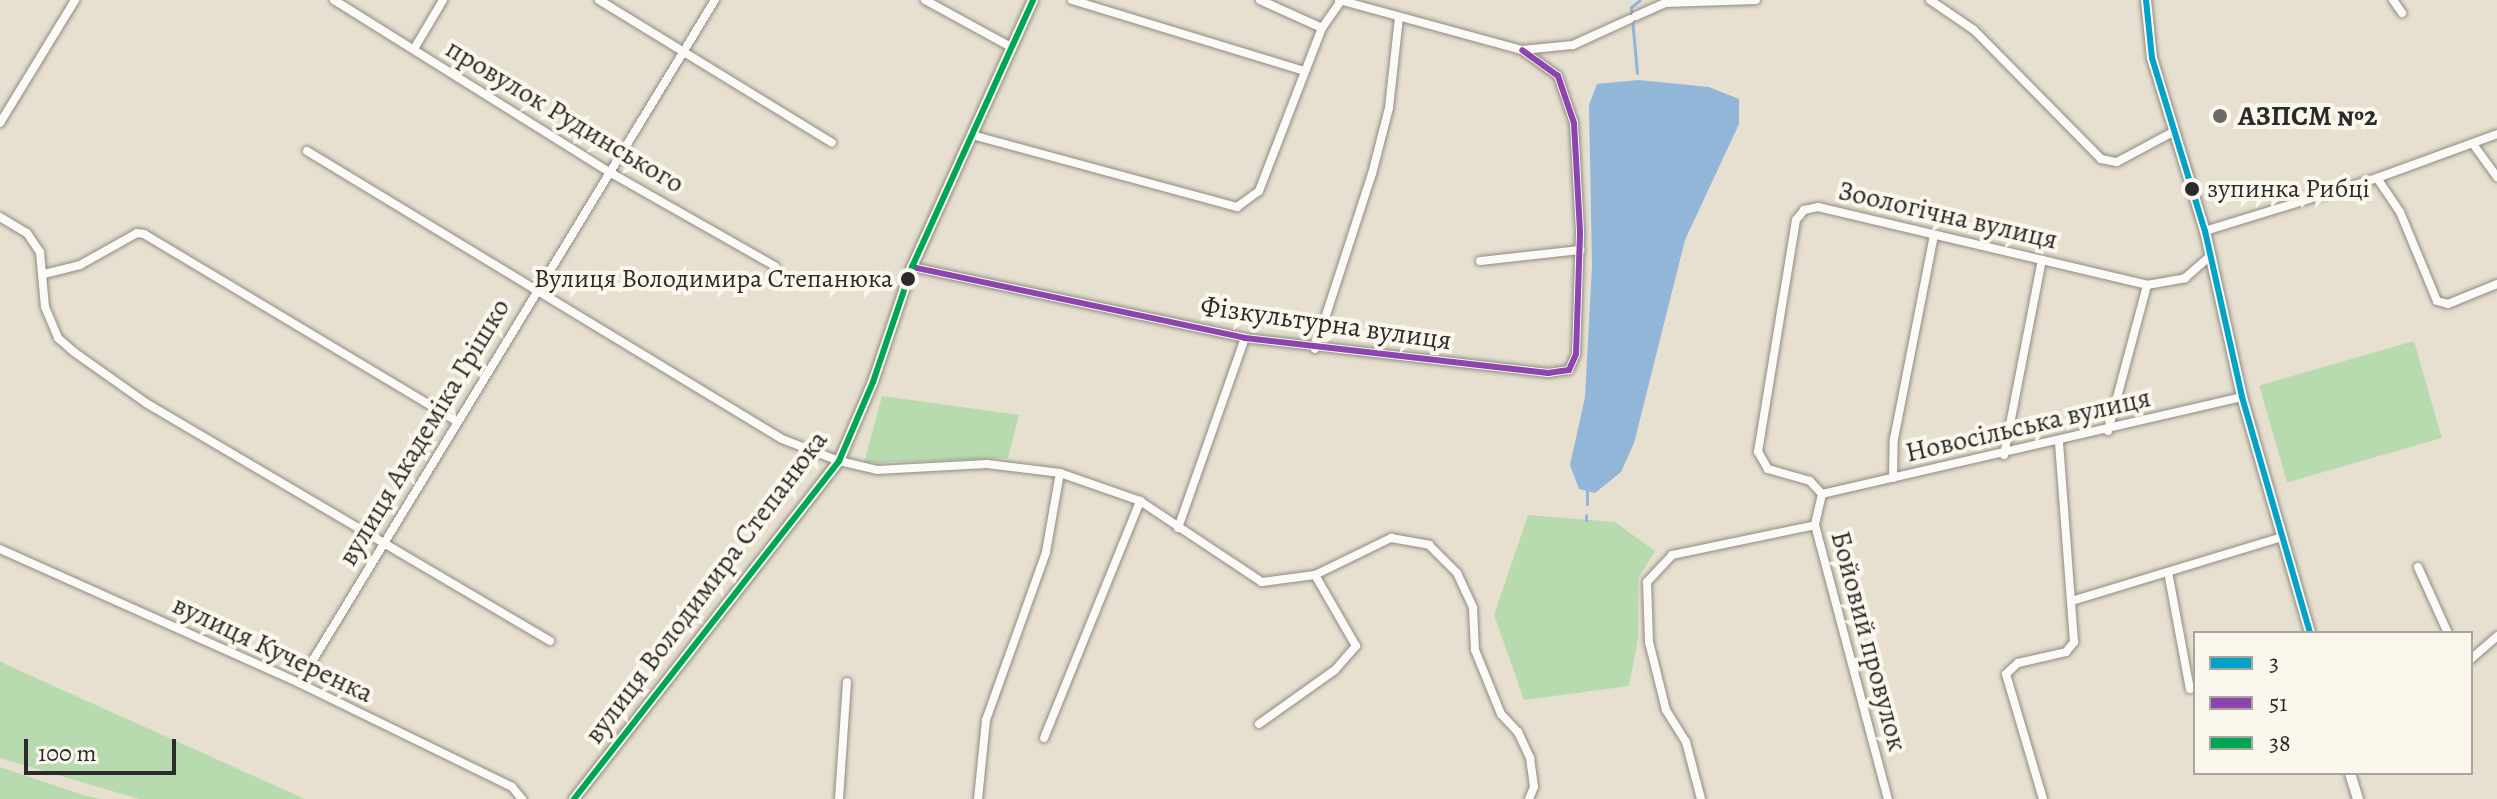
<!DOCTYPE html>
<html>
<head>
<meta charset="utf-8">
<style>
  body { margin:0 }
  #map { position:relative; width:2497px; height:799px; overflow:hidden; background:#e7e0d0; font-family:Alegreya,serif }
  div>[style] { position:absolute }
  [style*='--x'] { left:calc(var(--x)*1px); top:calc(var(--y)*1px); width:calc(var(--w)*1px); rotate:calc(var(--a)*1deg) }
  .green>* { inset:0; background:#b7dbae; transform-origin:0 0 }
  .water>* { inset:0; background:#91b6d8 }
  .stream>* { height:3px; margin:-1.5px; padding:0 1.5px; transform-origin:1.5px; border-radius:1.5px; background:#91b6d8 }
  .roads { filter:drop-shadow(0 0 2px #8f8b83) drop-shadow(0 0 2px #8f8b83) }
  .minor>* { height:8px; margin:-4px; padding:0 4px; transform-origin:4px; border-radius:4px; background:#fbfaf8 }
  .tertiary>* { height:10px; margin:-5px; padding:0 5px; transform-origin:5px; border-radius:5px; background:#fbfaf8 }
  .bus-1>* { height:6px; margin:-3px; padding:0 3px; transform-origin:3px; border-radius:3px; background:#02a3c6 }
  .bus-2>* { height:6px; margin:-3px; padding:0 3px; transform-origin:3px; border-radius:3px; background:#8e44ad }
  .bus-3>* { height:6px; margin:-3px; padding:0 3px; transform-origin:3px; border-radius:3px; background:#00a651 }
  .dots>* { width:22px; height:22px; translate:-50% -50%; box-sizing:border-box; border:4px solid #fbf7ec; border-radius:50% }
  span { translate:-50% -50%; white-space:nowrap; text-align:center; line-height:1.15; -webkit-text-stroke:8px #fbf7ec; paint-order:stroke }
  .bus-label { font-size:26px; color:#2b2b2b }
  .left { translate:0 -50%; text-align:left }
  .right { translate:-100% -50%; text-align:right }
  .street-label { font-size:28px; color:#2b2b2b }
  .poi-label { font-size:28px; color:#2b2b2b; font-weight:700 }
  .legend { position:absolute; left:2193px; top:631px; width:280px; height:144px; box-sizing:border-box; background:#fbf7ec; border:2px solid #a8a59f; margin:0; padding:10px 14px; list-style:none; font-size:24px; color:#2b2b2b }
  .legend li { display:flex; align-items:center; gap:16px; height:40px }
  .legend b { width:40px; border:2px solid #a8a59f }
  .scale { position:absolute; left:24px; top:739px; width:152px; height:36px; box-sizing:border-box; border:4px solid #2b2b2b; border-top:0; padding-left:10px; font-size:24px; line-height:28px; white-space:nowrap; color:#2b2b2b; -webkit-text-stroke:6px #fbf7ec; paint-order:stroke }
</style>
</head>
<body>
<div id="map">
  <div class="green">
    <div style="left:2414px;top:341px;width:101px;height:161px;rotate:74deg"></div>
    <div style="clip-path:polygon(882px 396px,1019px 415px,1008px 458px,864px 463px)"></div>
    <div style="clip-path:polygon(1528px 515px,1615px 522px,1655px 551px,1638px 579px,1638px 639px,1629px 686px,1524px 700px,1494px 615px)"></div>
    <div style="clip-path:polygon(0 661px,7px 665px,305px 799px,139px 799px,0 758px)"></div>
    <div style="clip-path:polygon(0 767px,83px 795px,100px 799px,0 799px)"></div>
  </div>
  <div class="water">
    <div style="clip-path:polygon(1638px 80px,1709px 87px,1739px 99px,1739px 124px,1685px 240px,1634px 443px,1621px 472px,1595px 493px,1579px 489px,1570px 465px,1585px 397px,1592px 266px,1589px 105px,1597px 84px)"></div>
  </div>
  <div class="stream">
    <div style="--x:1637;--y:73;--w:66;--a:-95.2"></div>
    <div style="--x:1631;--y:7;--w:11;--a:-38"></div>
    <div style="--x:1587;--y:504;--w:13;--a:-90"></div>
    <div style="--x:1586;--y:520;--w:5;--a:-90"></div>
  </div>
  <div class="roads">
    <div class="minor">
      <div style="--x:334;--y:0;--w:327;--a:32"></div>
      <div style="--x:611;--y:173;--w:189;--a:29.6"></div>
      <div style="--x:599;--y:0;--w:273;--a:31.5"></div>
      <div style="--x:925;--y:0;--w:98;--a:28.7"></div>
      <div style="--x:1072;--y:0;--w:243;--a:17"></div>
      <div style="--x:1260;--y:0;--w:68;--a:24.3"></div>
      <div style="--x:1339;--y:0;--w:190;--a:15.3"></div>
      <div style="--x:1522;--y:50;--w:51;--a:-5.6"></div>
      <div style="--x:1573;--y:45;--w:63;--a:-24.5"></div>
      <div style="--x:1930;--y:0;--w:53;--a:34.3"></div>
      <div style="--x:1974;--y:30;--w:181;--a:45.4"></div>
      <div style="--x:2101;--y:159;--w:16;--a:11"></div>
      <div style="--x:2117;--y:162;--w:64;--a:-28.2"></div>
      <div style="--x:2393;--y:0;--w:16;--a:55"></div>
      <div style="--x:1636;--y:16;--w:32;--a:-24"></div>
      <div style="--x:1665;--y:3;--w:91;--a:-1.9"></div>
      <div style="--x:414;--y:49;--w:57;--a:-59.4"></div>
      <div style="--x:0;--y:123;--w:144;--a:-58.6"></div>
      <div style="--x:972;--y:135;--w:275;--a:15.2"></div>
      <div style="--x:1237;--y:207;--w:27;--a:-36"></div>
      <div style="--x:1259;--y:191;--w:175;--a:-68.9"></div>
      <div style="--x:1322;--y:28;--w:32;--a:-55"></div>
      <div style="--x:2473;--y:144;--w:41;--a:54"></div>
      <div style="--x:307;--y:151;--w:555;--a:31.23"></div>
      <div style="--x:782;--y:439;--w:61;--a:21.1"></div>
      <div style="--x:839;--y:461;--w:39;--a:13"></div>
      <div style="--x:877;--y:470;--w:110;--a:-3.1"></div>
      <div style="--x:987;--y:464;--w:74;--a:7"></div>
      <div style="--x:1060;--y:473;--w:85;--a:19.3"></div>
      <div style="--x:1140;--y:501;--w:146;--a:33.6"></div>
      <div style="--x:1262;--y:582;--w:53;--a:-7.5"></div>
      <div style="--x:1315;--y:575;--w:85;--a:-26"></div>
      <div style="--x:1391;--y:538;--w:39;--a:10"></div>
      <div style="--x:1429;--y:545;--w:40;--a:45"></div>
      <div style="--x:1457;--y:573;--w:38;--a:65"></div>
      <div style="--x:1473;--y:608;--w:42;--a:87.3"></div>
      <div style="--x:1475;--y:650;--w:69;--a:67.9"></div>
      <div style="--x:1501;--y:714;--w:25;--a:47"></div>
      <div style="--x:1518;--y:732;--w:29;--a:65"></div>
      <div style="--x:1530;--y:758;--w:29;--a:82"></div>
      <div style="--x:1534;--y:787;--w:13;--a:113"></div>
      <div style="--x:2377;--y:178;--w:41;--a:55.9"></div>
      <div style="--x:2400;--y:212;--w:96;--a:67.4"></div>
      <div style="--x:2437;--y:301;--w:11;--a:15"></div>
      <div style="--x:2448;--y:304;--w:53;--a:-22.2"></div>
      <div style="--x:0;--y:217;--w:31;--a:31"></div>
      <div style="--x:27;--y:233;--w:23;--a:56"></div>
      <div style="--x:40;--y:252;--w:55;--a:84.8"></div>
      <div style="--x:45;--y:307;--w:34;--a:67"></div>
      <div style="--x:58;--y:338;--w:21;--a:41"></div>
      <div style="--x:74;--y:352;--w:88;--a:35.3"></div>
      <div style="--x:146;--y:403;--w:469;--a:30.5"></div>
      <div style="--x:2205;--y:231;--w:180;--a:-17.1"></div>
      <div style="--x:2377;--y:178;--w:128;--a:-20.1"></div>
      <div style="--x:1480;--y:261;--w:101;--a:-6.3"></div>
      <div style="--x:912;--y:267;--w:340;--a:12"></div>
      <div style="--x:1245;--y:338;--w:305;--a:6.6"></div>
      <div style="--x:1548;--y:373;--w:21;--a:-8"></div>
      <div style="--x:1569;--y:370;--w:17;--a:-66"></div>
      <div style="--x:1576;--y:354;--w:123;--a:-88.1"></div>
      <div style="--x:1580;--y:231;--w:108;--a:-93.2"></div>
      <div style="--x:1574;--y:123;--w:50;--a:-108.8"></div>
      <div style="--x:1558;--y:76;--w:44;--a:-144.2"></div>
      <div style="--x:44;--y:274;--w:37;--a:-14"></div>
      <div style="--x:80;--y:265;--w:65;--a:-29.3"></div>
      <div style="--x:137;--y:233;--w:7;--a:8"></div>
      <div style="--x:144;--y:234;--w:362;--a:30.9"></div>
      <div style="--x:1315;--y:349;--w:184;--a:-72"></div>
      <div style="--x:1372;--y:174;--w:68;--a:-75.6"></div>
      <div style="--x:1389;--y:108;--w:91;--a:-83.7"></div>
      <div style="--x:2108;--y:431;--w:151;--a:-75"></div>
      <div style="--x:2004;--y:455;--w:199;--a:-79"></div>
      <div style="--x:1893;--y:478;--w:39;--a:-89"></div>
      <div style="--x:1894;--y:439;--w:207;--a:-78.9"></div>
      <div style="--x:1822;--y:494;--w:18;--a:-133"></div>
      <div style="--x:1810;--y:481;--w:44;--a:-164.1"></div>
      <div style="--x:1768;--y:469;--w:20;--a:-120"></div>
      <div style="--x:1758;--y:452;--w:235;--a:-80.7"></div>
      <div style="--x:1796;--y:220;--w:13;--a:-51"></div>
      <div style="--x:1804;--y:210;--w:14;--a:-12"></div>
      <div style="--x:1818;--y:207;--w:338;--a:13.3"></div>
      <div style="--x:2147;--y:285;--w:39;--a:-10"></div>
      <div style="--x:2185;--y:278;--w:33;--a:-41"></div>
      <div style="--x:1822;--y:494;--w:431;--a:-13"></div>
      <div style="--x:1822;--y:494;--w:32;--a:103"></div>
      <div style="--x:1815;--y:525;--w:284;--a:75.1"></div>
      <div style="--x:1178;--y:528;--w:201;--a:-70.6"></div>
      <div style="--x:0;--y:549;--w:328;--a:24.1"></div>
      <div style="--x:299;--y:683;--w:237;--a:26"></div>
      <div style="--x:512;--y:787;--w:16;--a:50"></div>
      <div style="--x:2418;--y:567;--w:72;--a:65.6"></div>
      <div style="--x:2168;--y:572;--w:119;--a:79.4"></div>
      <div style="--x:2075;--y:600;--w:216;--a:-16.9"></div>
      <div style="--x:2471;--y:659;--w:35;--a:-41"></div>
      <div style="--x:299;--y:683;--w:800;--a:-58.66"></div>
      <div style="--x:1259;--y:724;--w:93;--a:-35.4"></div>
      <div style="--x:1335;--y:670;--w:32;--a:-49"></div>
      <div style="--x:1356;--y:646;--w:82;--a:-120"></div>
      <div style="--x:1044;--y:738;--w:256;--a:-67.9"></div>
      <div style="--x:839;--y:799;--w:117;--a:-86.1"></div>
      <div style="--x:978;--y:799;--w:79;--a:-84.2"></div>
      <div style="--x:986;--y:720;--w:178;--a:-70.3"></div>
      <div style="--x:1046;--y:552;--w:80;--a:-80"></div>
      <div style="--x:1701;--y:799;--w:59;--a:-104.7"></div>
      <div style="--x:1686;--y:742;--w:38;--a:-122"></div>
      <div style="--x:1666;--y:710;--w:70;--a:-104"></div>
      <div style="--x:1649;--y:642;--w:60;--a:-91.9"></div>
      <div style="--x:1647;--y:582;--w:37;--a:-47"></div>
      <div style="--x:1672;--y:555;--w:146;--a:-11.8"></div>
      <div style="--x:2043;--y:799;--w:130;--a:-106.5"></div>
      <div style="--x:2006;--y:674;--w:16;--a:-43"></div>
      <div style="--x:2018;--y:663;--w:49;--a:-12.9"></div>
      <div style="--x:2066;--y:652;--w:13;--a:-51"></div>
      <div style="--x:2074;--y:642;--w:201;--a:-94.3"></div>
    </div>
    <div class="tertiary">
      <div style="--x:2146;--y:0;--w:58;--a:84.1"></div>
      <div style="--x:2152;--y:58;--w:181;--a:73"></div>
      <div style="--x:2205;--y:231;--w:170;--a:77.4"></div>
      <div style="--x:2242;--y:397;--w:246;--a:73.9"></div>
      <div style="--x:2350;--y:773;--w:27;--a:73"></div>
      <div style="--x:574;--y:799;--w:429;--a:-51.9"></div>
      <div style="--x:839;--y:461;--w:86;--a:-66.7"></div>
      <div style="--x:873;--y:382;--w:121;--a:-71.3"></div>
      <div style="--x:912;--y:267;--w:293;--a:-65.6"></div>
    </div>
  </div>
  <div class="bus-1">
    <div style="--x:2146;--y:0;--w:58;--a:84.1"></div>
    <div style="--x:2152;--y:58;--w:181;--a:73"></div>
    <div style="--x:2205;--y:231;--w:170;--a:77.4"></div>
    <div style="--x:2242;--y:397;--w:246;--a:73.9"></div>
  </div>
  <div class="bus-2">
    <div style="--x:912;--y:267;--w:340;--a:12"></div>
    <div style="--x:1245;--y:338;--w:305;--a:6.6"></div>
    <div style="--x:1548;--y:373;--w:21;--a:-8"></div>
    <div style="--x:1569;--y:370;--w:17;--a:-66"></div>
    <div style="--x:1576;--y:354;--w:123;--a:-88.1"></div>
    <div style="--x:1580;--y:231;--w:108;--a:-93.2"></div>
    <div style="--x:1574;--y:123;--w:50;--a:-108.8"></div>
    <div style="--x:1558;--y:76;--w:44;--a:-144.2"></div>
  </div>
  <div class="bus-3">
    <div style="--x:574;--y:799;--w:429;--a:-51.9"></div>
    <div style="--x:839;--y:461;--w:86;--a:-66.7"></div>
    <div style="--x:873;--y:382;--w:121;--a:-71.3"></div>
    <div style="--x:912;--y:267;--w:293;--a:-65.6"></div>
  </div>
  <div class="dots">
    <div style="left:2220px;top:116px;background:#6d6a65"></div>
    <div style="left:2192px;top:189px;background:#2b2b2b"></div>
    <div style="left:908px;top:279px;background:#2b2b2b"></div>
  </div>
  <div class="bus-label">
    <span class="left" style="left:2207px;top:189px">зупинка Рибці</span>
    <span class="right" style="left:893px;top:279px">Вулиця Володимира Степанюка</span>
  </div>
  <div class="street-label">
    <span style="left:565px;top:116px;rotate:31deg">провулок Рудинського</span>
    <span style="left:1948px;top:215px;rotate:13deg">Зоологічна вулиця</span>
    <span style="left:1326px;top:323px;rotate:8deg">Фізкультурна вулиця</span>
    <span style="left:2028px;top:425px;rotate:-13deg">Новосільська вулиця</span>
    <span style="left:424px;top:432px;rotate:-59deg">вулиця Академіка Грішко</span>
    <span style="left:706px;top:587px;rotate:-53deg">вулиця Володимира Степанюка</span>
    <span style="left:1869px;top:641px;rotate:75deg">Бойовий провулок</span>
    <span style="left:273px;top:649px;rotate:25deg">вулиця Кучеренка</span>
  </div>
  <div class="poi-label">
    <span class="left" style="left:2238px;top:116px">АЗПСМ №2</span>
  </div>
  <ul class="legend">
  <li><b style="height:10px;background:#02a3c6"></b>3</li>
  <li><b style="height:10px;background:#8e44ad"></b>51</li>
  <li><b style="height:10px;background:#00a651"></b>38</li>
  </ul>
  <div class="scale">100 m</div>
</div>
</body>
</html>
